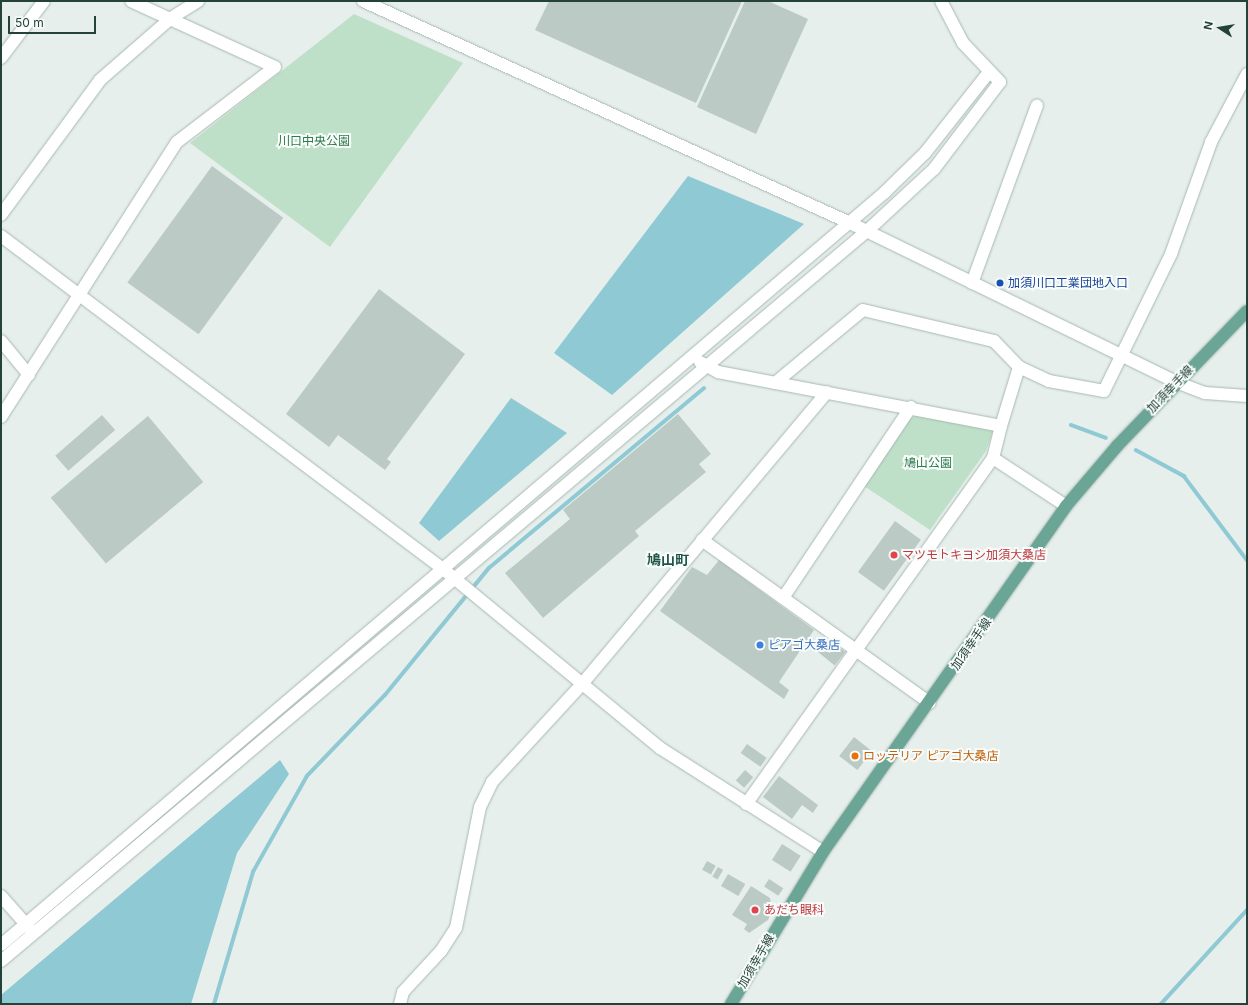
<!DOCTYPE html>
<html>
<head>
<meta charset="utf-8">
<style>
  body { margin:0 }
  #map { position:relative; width:1248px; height:1005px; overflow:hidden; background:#e6efeb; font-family:Inter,"Noto Sans JP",sans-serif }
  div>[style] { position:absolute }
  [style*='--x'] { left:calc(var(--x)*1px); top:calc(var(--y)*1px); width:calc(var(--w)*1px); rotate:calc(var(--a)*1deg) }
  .green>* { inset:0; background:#bfe0c8 }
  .water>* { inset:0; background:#8ec9d4 }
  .stream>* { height:3.5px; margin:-1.75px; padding:0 1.75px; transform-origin:1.75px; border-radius:1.75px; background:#8ec9d4 }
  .building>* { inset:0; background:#bbcac4; transform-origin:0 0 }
  .roads { filter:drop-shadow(0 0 1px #a8b8b2) drop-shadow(0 0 1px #a8b8b2) }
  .minor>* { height:12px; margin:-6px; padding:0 6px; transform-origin:6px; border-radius:6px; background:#fff }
  .major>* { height:12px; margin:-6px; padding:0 6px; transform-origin:6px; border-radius:6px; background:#6aa596 }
  .dots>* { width:11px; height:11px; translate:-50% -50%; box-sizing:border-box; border:2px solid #f7fbf9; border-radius:50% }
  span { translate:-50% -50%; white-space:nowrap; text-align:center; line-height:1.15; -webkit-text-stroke:4px #f7fbf9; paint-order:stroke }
  .park-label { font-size:12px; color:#2d7a4b }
  .transit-label { font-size:12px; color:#164399 }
  .left { translate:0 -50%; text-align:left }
  .street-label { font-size:12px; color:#24423a }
  .health-label { font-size:12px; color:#be3a42 }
  .shop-label { font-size:12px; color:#366cbe }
  .food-label { font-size:12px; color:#c56008 }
  .quarter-label { font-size:14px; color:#1f5548; font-weight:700 }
  .frame { position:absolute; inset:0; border:2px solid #24423a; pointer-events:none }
  .north { position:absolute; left:1200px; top:8px; width:40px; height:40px; -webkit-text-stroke:3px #f7fbf9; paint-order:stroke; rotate:282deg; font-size:11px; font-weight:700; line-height:16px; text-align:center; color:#24423a }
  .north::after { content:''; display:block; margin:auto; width:14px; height:18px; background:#24423a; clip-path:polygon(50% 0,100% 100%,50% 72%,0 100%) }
  .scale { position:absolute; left:8px; top:16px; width:88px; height:18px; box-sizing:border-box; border:2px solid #24423a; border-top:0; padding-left:5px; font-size:12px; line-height:14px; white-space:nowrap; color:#24423a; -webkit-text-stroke:3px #f7fbf9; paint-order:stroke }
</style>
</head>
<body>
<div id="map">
  <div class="green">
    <div style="clip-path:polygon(354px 14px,463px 63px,330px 247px,190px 143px)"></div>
    <div style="clip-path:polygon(917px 415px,993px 431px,986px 451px,930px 530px,864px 486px,910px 419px)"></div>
  </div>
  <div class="water">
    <div style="clip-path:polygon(688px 176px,804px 224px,612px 395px,554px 353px)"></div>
    <div style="clip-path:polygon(511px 398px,567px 433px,439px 541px,419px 523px)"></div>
    <div style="clip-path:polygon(280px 760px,289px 774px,237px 853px,191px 1004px,1px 1004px,1px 995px)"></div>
  </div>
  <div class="stream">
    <div style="--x:1071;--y:425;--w:37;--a:20"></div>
    <div style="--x:1136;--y:450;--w:55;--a:28.4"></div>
    <div style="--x:1184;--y:476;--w:105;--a:53.1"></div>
    <div style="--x:214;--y:1004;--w:138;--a:-73.5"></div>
    <div style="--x:253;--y:872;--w:110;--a:-60.6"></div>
    <div style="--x:307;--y:776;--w:112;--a:-46.1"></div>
    <div style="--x:385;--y:695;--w:164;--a:-50.7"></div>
    <div style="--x:489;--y:568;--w:280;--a:-39.9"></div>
    <div style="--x:1161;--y:1004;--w:127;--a:-47.5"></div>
  </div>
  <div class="building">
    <div style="clip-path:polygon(549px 1px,742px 1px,696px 103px,535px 30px)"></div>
    <div style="clip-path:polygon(745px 1px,768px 1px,808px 19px,756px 134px,697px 107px)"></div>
    <div style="left:212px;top:166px;width:88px;height:144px;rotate:36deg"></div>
    <div style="clip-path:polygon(379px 289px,465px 354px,387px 459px,391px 462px,385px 470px,338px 435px,329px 447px,286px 414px)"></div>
    <div style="clip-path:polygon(678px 414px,711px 454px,699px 464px,706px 472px,635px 531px,639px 536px,543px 618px,505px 573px,570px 519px,563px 510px)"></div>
    <div style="left:102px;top:415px;width:20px;height:62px;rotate:49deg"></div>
    <div style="left:148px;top:416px;width:86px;height:127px;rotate:50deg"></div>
    <div style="left:895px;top:521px;width:32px;height:63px;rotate:36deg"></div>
    <div style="clip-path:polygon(719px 560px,814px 630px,779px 682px,789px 690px,784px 699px,660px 611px,692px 567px,707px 575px)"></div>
    <div style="left:829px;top:639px;width:21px;height:17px;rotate:39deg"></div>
    <div style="left:854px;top:737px;width:23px;height:24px;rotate:38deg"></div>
    <div style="left:747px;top:744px;width:24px;height:11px;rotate:35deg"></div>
    <div style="left:745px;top:770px;width:11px;height:14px;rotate:41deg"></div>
    <div style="clip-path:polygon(779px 776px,818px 805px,813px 813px,802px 805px,792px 819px,763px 797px)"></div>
    <div style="left:782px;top:844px;width:22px;height:19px;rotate:32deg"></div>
    <div style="left:707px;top:861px;width:10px;height:10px;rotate:29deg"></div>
    <div style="left:718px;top:867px;width:6px;height:11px;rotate:31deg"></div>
    <div style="left:728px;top:874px;width:20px;height:14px;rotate:30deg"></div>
    <div style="left:769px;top:879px;width:17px;height:9px;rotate:33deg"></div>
    <div style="clip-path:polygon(751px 886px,770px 898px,772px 911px,768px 920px,749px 933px,744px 929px,747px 924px,732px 915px)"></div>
  </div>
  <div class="roads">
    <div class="minor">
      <div style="--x:363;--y:1;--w:533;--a:24.5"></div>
      <div style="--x:848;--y:222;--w:365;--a:26"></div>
      <div style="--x:1176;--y:382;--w:31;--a:21"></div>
      <div style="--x:1205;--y:393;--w:42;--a:4.1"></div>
      <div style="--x:1;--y:58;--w:71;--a:-53"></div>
      <div style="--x:1;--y:215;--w:167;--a:-53.7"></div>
      <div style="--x:100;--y:80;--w:94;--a:-41.1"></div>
      <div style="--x:171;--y:18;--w:32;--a:-32"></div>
      <div style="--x:1;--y:236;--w:553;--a:36.99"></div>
      <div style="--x:443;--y:569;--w:281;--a:39.5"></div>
      <div style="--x:660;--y:748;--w:193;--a:32.5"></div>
      <div style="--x:972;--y:283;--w:189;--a:-69.9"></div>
      <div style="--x:1;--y:341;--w:44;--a:50.5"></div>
      <div style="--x:700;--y:362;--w:21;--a:29"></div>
      <div style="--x:718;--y:372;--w:288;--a:10.8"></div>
      <div style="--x:1001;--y:426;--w:33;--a:104"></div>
      <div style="--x:993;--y:458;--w:425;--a:125.5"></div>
      <div style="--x:775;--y:383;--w:114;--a:-39.7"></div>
      <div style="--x:863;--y:310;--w:135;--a:13.3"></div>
      <div style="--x:994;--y:341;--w:36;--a:46"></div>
      <div style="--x:1019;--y:367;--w:33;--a:25"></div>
      <div style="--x:1049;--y:381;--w:56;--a:10.3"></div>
      <div style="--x:1104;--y:391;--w:153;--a:-63.9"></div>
      <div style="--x:1171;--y:254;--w:119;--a:-70.3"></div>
      <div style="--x:1211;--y:142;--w:77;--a:-62.1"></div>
      <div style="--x:1;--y:417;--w:326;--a:-57.4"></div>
      <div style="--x:177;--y:142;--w:123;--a:-37.4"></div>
      <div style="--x:275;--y:67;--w:158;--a:-155.4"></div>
      <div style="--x:1001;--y:426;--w:62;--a:-73"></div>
      <div style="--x:993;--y:458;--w:87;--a:33.3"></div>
      <div style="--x:702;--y:540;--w:280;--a:35.6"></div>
      <div style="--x:783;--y:598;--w:230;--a:-56.2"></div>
      <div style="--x:1;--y:896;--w:45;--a:48.6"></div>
      <div style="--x:1;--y:945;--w:1161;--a:-40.42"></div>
      <div style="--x:885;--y:192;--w:56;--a:-44.3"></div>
      <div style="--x:925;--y:153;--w:103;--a:-51.7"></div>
      <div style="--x:1;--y:961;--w:1133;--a:-40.13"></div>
      <div style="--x:867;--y:231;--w:91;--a:-42.8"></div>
      <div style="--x:934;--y:169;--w:109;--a:-52.8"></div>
      <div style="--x:1000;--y:82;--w:54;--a:-133.5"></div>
      <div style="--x:963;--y:43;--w:47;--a:-117.6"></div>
      <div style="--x:400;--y:1004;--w:12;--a:-76"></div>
      <div style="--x:403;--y:992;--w:56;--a:-47.2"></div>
      <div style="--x:441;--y:951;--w:27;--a:-57"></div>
      <div style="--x:456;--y:928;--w:123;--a:-78.8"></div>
      <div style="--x:480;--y:807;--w:28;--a:-64"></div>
      <div style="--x:492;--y:782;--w:133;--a:-47.4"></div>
      <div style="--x:582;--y:684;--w:381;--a:-50"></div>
    </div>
    <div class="major">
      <div style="--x:731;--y:1004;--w:178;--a:-58.8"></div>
      <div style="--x:823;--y:852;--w:423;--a:-54.9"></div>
      <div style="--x:1066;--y:506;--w:79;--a:-49.6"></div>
      <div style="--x:1117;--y:446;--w:187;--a:-46.1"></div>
    </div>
  </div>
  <div class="dots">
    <div style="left:1000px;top:283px;background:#1a4fb4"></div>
    <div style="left:894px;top:555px;background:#e0444e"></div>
    <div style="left:760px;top:645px;background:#3f7fe0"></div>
    <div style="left:855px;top:756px;background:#e8710a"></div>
    <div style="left:755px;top:910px;background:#e0444e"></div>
  </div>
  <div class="park-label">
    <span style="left:314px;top:141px">川口中央公園</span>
    <span style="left:928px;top:463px">鳩山公園</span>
  </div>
  <div class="transit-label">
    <span class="left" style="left:1008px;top:283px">加須川口工業団地入口</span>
  </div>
  <div class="street-label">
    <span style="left:1170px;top:389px;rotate:-46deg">加須幸手線</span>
    <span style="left:971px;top:644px;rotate:-55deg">加須幸手線</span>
    <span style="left:756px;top:961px;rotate:-60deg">加須幸手線</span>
  </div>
  <div class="health-label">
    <span class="left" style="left:902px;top:555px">マツモトキヨシ加須大桑店</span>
    <span class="left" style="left:764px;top:910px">あだち眼科</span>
  </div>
  <div class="shop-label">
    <span class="left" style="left:768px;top:645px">ピアゴ大桑店</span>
  </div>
  <div class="food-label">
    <span class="left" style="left:863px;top:756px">ロッテリア ピアゴ大桑店</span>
  </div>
  <div class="quarter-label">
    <span style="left:668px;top:560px">鳩山町</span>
  </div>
  <div class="frame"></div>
  <div class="north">N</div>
  <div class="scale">50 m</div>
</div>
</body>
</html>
